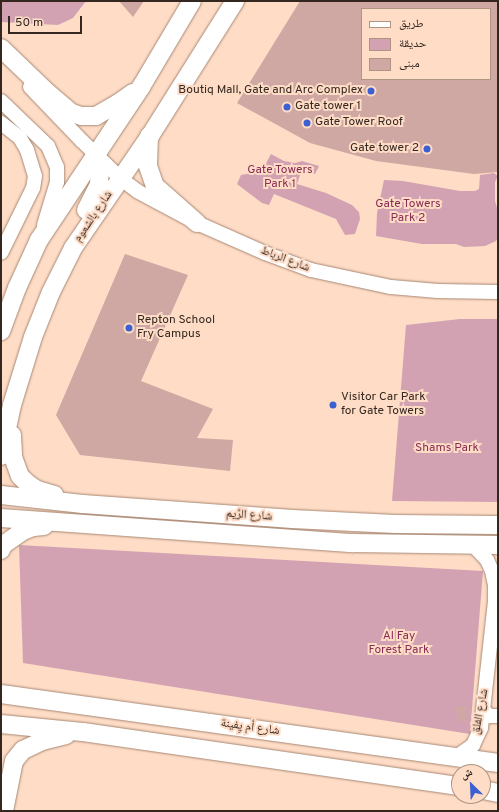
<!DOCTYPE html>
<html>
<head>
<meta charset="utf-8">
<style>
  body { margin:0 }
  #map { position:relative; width:499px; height:812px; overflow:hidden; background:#fedcc6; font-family:Overpass,"Noto Naskh Arabic",sans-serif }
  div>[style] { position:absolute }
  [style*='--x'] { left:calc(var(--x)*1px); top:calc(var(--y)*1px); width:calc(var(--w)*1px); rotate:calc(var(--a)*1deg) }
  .green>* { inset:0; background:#d2a2b2 }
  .building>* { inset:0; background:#cfa7a3 }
  .roads { filter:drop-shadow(0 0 1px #a78874) drop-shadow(0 0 1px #a78874) }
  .minor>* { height:14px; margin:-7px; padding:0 7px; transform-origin:7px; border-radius:7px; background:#fff }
  .major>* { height:18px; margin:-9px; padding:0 9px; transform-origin:9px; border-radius:9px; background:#fff }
  .dots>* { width:11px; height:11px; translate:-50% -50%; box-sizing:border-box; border:2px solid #fedcc6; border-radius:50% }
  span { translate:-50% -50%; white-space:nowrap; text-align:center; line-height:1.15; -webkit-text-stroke:4px #fedcc6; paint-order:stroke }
  .poi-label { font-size:12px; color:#34271f }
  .right { translate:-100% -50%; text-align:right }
  .left { translate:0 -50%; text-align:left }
  .park-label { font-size:12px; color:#872c55 }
  .street-label { font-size:12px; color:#34271f }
  .frame { position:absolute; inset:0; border:2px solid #34271f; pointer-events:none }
  .legend { position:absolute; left:361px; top:8px; width:130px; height:72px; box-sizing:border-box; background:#fedcc6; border:1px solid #ad9483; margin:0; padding:5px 7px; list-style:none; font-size:12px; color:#34271f }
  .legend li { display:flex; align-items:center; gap:8px; height:20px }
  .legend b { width:20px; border:1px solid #ad9483 }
  .north { position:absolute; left:451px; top:764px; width:40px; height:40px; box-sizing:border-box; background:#fedcc6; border:1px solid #ad9483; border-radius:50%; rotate:336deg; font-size:11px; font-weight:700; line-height:16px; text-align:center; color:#34271f }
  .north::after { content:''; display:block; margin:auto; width:14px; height:18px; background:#3c60d1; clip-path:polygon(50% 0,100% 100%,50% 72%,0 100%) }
  .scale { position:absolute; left:8px; top:16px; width:74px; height:18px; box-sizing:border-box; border:2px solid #34271f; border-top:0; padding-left:5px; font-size:12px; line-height:14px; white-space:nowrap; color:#34271f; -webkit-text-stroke:3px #fedcc6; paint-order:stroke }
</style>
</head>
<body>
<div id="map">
  <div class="green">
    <div style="clip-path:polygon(1px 1px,86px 1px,73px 18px,58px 25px,1px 22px)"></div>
    <div style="clip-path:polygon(271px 154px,284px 161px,295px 163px,302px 161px,319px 166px,315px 174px,302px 169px,297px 184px,326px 193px,352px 205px,359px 212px,360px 219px,355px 234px,345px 235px,336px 219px,274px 194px,269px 205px,262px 203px,237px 184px,241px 175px,257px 172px,264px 167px)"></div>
    <div style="clip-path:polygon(494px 173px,498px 176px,495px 182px,495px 201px,498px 211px,498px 237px,496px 241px,485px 246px,464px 247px,456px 244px,422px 244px,376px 236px,377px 213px,384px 180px,403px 181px,460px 191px,475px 191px,479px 189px,480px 175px)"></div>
    <div style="clip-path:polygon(460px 319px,498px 319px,498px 502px,392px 501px,406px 325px)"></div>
    <div style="clip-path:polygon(19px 545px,483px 571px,470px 734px,23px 663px)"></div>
  </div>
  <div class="building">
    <div style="clip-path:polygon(119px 1px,144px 1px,133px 17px)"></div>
    <div style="clip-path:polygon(evenodd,300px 1px,498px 1px,498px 172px,474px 174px,376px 161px,310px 143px,237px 103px,300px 1px,362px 9px,490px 9px,490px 79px,362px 79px,362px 9px)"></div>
    <div style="clip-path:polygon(125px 254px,188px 275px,141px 381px,213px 409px,197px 438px,233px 440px,230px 471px,80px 455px,56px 415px)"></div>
    <div style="clip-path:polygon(466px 706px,467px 721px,458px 721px,456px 707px)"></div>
  </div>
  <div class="roads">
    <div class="minor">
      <div style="--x:30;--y:87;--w:75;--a:46.1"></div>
      <div style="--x:82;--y:141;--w:53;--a:44.2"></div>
      <div style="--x:120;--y:178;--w:21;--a:37"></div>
      <div style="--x:137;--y:191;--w:68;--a:28.1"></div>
      <div style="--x:197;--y:223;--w:74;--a:23.8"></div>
      <div style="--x:265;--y:253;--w:49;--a:20.3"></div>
      <div style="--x:311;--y:270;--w:82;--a:12"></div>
      <div style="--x:391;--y:287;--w:47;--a:4.9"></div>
      <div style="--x:438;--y:291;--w:60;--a:1"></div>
      <div style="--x:1;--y:101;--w:65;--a:43.8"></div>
      <div style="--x:48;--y:146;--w:23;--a:67"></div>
      <div style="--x:57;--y:167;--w:15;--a:90"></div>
      <div style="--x:57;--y:182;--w:45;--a:106.8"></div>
      <div style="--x:1;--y:123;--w:24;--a:38"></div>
      <div style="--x:20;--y:138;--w:14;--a:60"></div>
      <div style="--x:27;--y:150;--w:27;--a:73"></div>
      <div style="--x:35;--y:176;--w:12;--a:99"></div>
      <div style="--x:33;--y:188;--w:72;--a:116.2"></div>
      <div style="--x:484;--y:711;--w:8;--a:40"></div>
      <div style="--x:490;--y:716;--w:8;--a:0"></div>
      <div style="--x:456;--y:757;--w:21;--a:-35"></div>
      <div style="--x:473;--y:745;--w:19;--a:-65"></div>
      <div style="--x:481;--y:728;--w:127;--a:-83.7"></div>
      <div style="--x:495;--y:602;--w:17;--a:-90"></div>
      <div style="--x:495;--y:585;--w:14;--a:-102"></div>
      <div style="--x:492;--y:571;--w:12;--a:-114"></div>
      <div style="--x:487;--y:560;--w:21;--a:-133"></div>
    </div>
    <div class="major">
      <div style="--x:1;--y:48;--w:66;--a:43.8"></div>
      <div style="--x:49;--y:94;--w:30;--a:40"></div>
      <div style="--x:72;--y:113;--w:9;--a:18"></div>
      <div style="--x:81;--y:116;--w:15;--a:0"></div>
      <div style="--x:96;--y:116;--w:24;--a:-30"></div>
      <div style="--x:117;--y:104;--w:19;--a:-35"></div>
      <div style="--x:149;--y:136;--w:30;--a:92"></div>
      <div style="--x:148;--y:166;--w:21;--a:71"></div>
      <div style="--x:155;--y:186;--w:56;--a:41.4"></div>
      <div style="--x:86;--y:210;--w:29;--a:-63"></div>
      <div style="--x:99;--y:184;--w:15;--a:-86"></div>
      <div style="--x:100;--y:169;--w:15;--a:-101"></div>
      <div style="--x:1;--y:331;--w:46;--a:-69.6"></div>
      <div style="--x:17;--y:288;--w:53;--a:-65.4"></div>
      <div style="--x:39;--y:240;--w:184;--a:-56.3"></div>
      <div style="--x:141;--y:87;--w:100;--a:-59.3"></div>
      <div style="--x:12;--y:435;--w:22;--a:87"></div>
      <div style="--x:13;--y:457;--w:20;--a:70"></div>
      <div style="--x:20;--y:476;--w:10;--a:45"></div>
      <div style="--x:27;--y:483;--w:12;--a:35"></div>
      <div style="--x:37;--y:490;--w:18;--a:16"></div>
      <div style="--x:1;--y:456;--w:52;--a:-77.8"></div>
      <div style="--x:12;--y:405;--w:71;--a:-72.8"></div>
      <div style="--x:33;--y:337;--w:48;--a:-68.2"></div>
      <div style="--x:51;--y:292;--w:49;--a:-63.4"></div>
      <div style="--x:73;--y:248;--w:136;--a:-55.5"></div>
      <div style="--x:150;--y:136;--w:160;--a:-57.8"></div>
      <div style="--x:1;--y:495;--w:82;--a:6.3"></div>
      <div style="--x:83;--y:504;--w:210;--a:4.1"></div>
      <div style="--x:292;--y:519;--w:103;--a:2.8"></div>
      <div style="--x:395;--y:524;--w:103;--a:0.6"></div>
      <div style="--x:1;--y:518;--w:353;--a:4.1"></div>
      <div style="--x:353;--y:543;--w:145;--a:0.8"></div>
      <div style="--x:1;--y:550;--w:5;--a:-68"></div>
      <div style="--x:3;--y:545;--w:24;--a:-35"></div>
      <div style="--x:23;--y:531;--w:11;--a:-22"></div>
      <div style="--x:33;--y:527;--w:11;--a:-5"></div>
      <div style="--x:1;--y:694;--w:502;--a:7.9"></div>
      <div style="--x:1;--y:724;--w:82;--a:5.6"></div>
      <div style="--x:83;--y:732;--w:380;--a:8.2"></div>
      <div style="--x:483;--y:790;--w:15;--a:11"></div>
      <div style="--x:4;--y:811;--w:51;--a:-78.7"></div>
      <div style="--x:14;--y:761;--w:14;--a:-51"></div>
      <div style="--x:23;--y:750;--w:21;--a:-25"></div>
      <div style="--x:42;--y:741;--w:25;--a:-14"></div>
    </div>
  </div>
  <div class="dots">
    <div style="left:371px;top:91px;background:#3c60d1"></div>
    <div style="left:287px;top:107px;background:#3c60d1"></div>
    <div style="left:307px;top:123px;background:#3c60d1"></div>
    <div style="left:427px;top:149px;background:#3c60d1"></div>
    <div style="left:129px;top:328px;background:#3c60d1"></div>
    <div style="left:333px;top:405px;background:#3c60d1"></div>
  </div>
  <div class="poi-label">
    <span class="right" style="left:363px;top:91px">Boutiq Mall, Gate and Arc Complex</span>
    <span class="left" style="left:295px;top:107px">Gate tower 1</span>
    <span class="left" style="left:315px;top:123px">Gate Tower Roof</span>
    <span class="right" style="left:419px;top:149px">Gate tower 2</span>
    <span class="left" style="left:137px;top:328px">Repton School<br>Fry Campus</span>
    <span class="left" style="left:341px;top:405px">Visitor Car Park<br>for Gate Towers</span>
  </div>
  <div class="park-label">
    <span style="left:280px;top:178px">Gate Towers<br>Park 1</span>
    <span style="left:408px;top:212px">Gate Towers<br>Park 2</span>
    <span style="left:447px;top:449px">Shams Park</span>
    <span style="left:399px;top:644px">Al Fay<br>Forest Park</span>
  </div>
  <div class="street-label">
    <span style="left:94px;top:217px;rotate:-56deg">شارع بالشعوم</span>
    <span style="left:285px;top:260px;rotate:21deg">شارع الرباط</span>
    <span style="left:249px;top:516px;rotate:4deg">شارع الرِّيم</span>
    <span style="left:481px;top:712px;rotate:-79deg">شارع الفلق</span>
    <span style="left:250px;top:728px;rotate:8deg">شارع أم يِفينة</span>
  </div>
  <div class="frame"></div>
  <ul class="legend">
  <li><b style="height:5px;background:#fff"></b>طريق</li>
  <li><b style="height:11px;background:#d2a2b2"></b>حديقة</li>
  <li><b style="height:11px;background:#cfa7a3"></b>مبنى</li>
  </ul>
  <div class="north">ش</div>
  <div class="scale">50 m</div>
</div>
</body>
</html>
